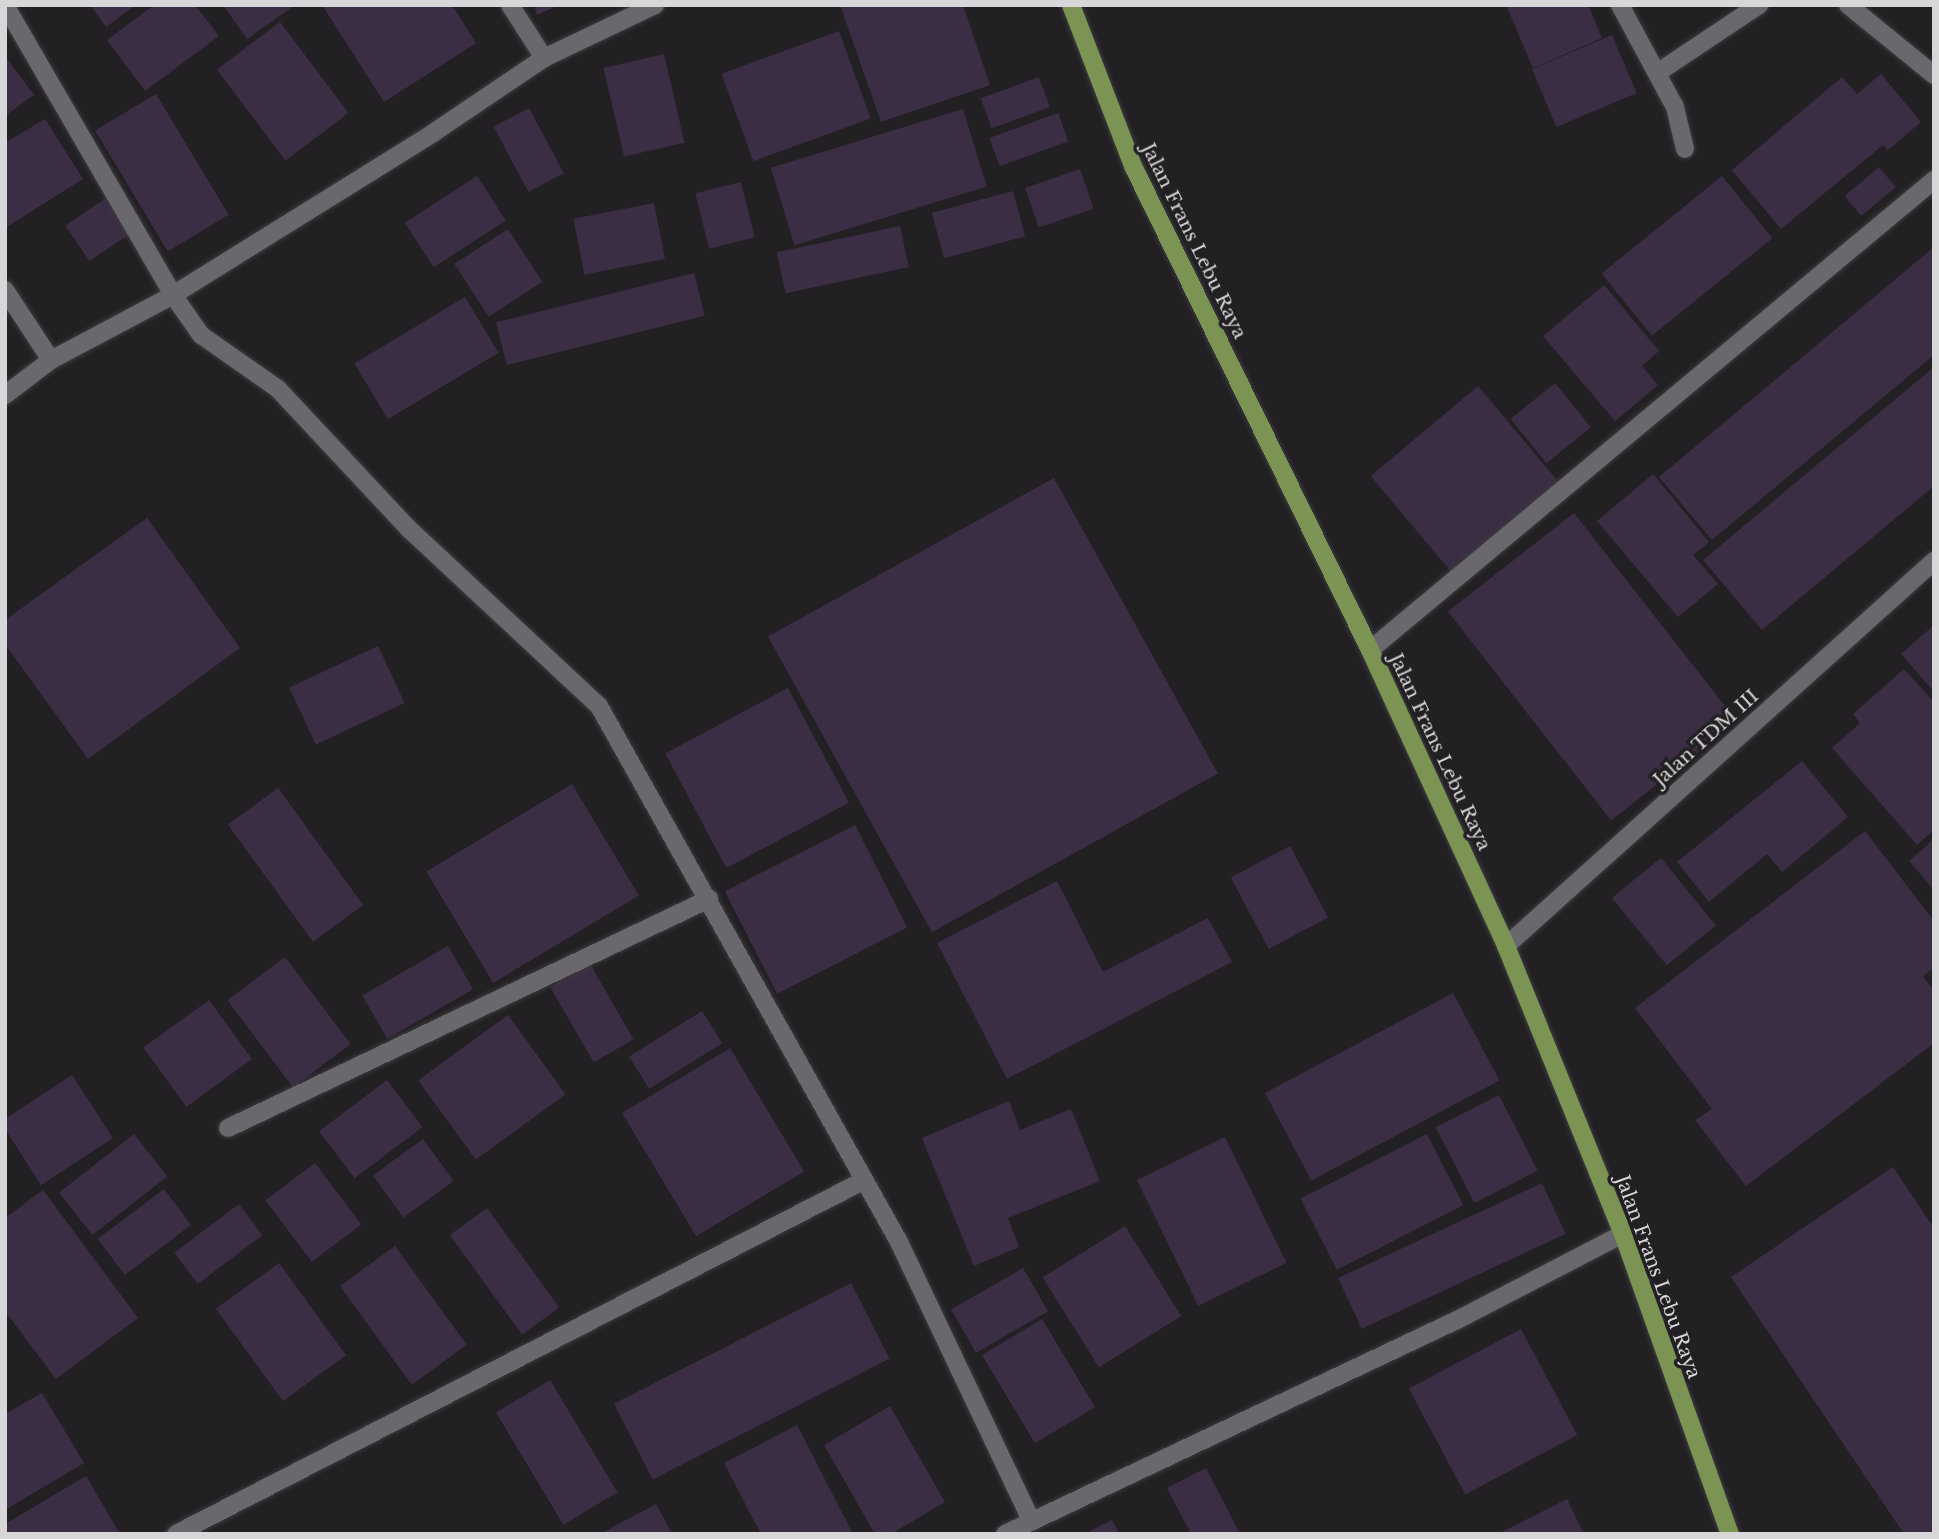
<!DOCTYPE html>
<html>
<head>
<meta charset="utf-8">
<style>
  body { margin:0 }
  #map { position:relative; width:1939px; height:1539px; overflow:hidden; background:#222023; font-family:"Libre Baskerville",serif }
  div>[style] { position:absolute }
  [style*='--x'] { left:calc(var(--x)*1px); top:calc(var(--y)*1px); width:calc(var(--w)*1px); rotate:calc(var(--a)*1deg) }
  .building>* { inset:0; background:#3b2e44; transform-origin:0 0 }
  .roads { filter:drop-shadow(0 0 2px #3c3b3e) drop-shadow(0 0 2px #3c3b3e) }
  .street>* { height:18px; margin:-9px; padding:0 9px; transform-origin:9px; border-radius:9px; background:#6a686c }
  .primary>* { height:18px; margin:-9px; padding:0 9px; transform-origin:9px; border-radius:9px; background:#7b9453 }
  span { translate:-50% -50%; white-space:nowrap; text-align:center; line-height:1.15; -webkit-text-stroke:7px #222023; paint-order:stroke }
  .street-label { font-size:19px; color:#d7d6d8 }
  .frame { position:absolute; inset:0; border:7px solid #d7d6d8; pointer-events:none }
</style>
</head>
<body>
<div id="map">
  <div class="building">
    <div style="clip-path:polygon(90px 5px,136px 5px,106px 27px)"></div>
    <div style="clip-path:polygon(154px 5px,195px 5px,219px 36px,145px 91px,107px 40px)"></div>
    <div style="clip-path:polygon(223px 5px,295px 5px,247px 39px)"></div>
    <div style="clip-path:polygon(322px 5px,452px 5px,476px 43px,384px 102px)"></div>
    <div style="clip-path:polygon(534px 5px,559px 5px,537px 15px)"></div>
    <div style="clip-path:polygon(840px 5px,963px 5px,990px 85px,881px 122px)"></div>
    <div style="clip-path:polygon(1506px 5px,1588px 5px,1602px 38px,1533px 68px)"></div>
    <div style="left:280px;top:22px;width:114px;height:79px;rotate:53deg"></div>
    <div style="left:839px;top:31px;width:93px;height:125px;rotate:70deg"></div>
    <div style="left:1612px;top:35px;width:63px;height:87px;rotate:67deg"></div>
    <div style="left:664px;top:54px;width:91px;height:62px;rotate:77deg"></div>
    <div style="clip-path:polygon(5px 56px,34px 95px,5px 116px)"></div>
    <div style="clip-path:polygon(1881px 74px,1921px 122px,1888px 150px,1883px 145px,1781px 229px,1732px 170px,1842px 77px,1857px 94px)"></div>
    <div style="left:1039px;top:77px;width:32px;height:62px;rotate:70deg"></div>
    <div style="left:156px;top:94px;width:141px;height:71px;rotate:59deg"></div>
    <div style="left:529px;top:108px;width:74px;height:40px;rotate:62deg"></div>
    <div style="left:963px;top:109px;width:81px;height:201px;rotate:73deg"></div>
    <div style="left:1058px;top:113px;width:30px;height:73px;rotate:70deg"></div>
    <div style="clip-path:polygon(45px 119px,83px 179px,5px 228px,5px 143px)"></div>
    <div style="left:1879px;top:167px;width:26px;height:45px;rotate:50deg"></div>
    <div style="left:1080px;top:169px;width:42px;height:58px;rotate:71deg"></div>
    <div style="left:477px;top:176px;width:53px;height:86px;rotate:57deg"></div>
    <div style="left:1722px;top:176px;width:80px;height:155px;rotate:51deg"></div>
    <div style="left:741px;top:182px;width:57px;height:47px;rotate:76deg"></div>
    <div style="left:1013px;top:191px;width:47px;height:84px;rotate:75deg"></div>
    <div style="left:106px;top:198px;width:43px;height:49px;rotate:56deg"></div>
    <div style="left:654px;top:203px;width:57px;height:82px;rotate:79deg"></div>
    <div style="left:900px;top:226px;width:42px;height:126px;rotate:78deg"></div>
    <div style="left:508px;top:229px;width:63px;height:64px;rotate:57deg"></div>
    <div style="clip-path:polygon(1934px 247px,1934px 355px,1712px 540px,1659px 477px)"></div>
    <div style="left:694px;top:273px;width:44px;height:204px;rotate:76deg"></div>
    <div style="clip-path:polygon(1604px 285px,1659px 351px,1642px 366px,1658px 385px,1615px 421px,1543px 336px)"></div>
    <div style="left:465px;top:297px;width:65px;height:129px;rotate:59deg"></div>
    <div style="clip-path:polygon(1934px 367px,1934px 486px,1762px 630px,1703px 560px)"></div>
    <div style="left:1555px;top:383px;width:57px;height:57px;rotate:51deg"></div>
    <div style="left:1478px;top:386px;width:126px;height:140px;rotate:50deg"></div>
    <div style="clip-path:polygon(1653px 474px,1709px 542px,1693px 555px,1718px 584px,1678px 617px,1597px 521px)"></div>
    <div style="left:1054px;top:478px;width:338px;height:327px;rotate:61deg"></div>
    <div style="left:1574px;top:513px;width:265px;height:160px;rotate:52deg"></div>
    <div style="clip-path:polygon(147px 518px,240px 648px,88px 759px,5px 644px,5px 620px)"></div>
    <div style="clip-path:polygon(1934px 625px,1934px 692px,1901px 654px)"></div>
    <div style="left:378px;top:646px;width:63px;height:98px;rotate:65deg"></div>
    <div style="clip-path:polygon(1904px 669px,1934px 702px,1934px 830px,1917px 845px,1832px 748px,1860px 723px,1853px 714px)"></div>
    <div style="left:788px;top:688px;width:130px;height:139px;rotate:62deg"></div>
    <div style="clip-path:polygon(1802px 761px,1848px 817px,1782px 872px,1767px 854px,1709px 902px,1677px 862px)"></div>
    <div style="left:572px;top:784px;width:130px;height:170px;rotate:59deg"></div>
    <div style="left:278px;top:788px;width:145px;height:62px;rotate:54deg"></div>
    <div style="left:855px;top:825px;width:115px;height:146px;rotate:63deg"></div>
    <div style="clip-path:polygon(1865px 831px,1934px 921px,1934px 968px,1923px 976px,1934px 991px,1934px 1043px,1746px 1186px,1695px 1120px,1712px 1109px,1635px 1008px)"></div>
    <div style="clip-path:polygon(1934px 839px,1934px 890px,1909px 861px)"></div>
    <div style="left:1290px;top:846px;width:81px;height:67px;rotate:62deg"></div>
    <div style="left:1661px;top:858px;width:87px;height:63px;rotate:51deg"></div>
    <div style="clip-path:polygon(1057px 881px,1103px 972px,1208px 918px,1232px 962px,1007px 1079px,937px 943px)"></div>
    <div style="left:448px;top:946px;width:50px;height:99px;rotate:60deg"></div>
    <div style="left:285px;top:957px;width:109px;height:72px;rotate:53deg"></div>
    <div style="left:590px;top:964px;width:87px;height:46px;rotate:60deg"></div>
    <div style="left:1453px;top:993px;width:99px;height:213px;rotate:62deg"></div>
    <div style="left:209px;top:1000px;width:73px;height:81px;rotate:54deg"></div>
    <div style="left:702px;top:1011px;width:38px;height:86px;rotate:58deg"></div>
    <div style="left:508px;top:1015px;width:98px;height:111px;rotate:54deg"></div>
    <div style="left:730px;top:1048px;width:144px;height:126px;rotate:59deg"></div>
    <div style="clip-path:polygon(72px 1075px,113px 1138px,41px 1185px,5px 1129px,5px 1119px)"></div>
    <div style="left:387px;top:1080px;width:59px;height:85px;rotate:53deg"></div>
    <div style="left:1499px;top:1095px;width:85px;height:71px;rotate:63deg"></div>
    <div style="clip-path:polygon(1009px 1101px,1020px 1130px,1071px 1109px,1100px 1181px,1008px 1218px,1019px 1247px,974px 1266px,922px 1138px)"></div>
    <div style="left:134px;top:1134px;width:54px;height:95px;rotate:52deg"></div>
    <div style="left:1427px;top:1134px;width:80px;height:142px;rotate:63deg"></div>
    <div style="left:1225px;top:1137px;width:140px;height:98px;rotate:64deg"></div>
    <div style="left:423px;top:1139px;width:52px;height:62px;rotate:54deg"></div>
    <div style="left:315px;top:1163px;width:77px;height:62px;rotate:53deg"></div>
    <div style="clip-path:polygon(1893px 1167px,1934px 1228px,1934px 1534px,1904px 1534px,1731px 1277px)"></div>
    <div style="left:1542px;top:1183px;width:56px;height:225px;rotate:65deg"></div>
    <div style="left:164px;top:1189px;width:45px;height:83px;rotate:53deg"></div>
    <div style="clip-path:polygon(43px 1190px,138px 1318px,56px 1379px,5px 1311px,5px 1218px)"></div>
    <div style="left:239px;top:1204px;width:39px;height:81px;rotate:53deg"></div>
    <div style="left:487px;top:1208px;width:123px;height:46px;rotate:54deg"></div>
    <div style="left:1125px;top:1226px;width:106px;height:97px;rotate:58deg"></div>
    <div style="left:395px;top:1246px;width:122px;height:68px;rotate:54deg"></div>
    <div style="left:279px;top:1263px;width:114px;height:78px;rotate:54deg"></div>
    <div style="left:1023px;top:1268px;width:50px;height:83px;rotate:60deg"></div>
    <div style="left:851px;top:1283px;width:85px;height:266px;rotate:63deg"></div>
    <div style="left:1042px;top:1319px;width:103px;height:70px;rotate:59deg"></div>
    <div style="left:1521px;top:1329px;width:120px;height:127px;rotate:62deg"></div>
    <div style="left:550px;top:1380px;width:131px;height:63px;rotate:59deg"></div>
    <div style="clip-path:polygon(42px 1393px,84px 1463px,5px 1510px,5px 1414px)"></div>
    <div style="clip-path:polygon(890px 1406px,945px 1502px,891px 1534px,875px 1534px,824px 1445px)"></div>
    <div style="clip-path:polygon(797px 1425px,853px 1534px,761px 1534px,724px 1463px)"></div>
    <div style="clip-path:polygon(1206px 1468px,1240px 1534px,1191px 1534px,1167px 1488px)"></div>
    <div style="clip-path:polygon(86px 1476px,120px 1534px,5px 1534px,5px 1524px)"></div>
    <div style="clip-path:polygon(1567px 1499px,1584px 1534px,1498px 1534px)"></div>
    <div style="clip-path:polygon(656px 1504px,672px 1534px,600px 1534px)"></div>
    <div style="clip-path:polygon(1112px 1520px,1119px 1534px,1084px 1534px)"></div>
  </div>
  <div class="roads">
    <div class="street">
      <div style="--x:5;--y:5;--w:335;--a:59.9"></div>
      <div style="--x:173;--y:295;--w:49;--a:55"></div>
      <div style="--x:201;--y:335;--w:94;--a:35"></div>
      <div style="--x:278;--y:389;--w:190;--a:46.9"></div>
      <div style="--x:408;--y:528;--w:261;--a:43"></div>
      <div style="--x:599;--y:706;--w:614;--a:60.76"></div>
      <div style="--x:899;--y:1242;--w:308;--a:64.6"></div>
      <div style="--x:510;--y:5;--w:63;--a:57.3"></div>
      <div style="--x:1620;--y:5;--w:116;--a:61.7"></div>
      <div style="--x:1675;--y:107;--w:43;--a:76.6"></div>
      <div style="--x:1848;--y:5;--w:111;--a:39.1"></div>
      <div style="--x:1657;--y:73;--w:123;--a:-33.7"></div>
      <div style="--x:5;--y:290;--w:84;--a:56.7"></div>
      <div style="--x:5;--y:395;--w:58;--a:-37.3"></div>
      <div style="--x:51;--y:360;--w:138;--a:-28"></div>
      <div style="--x:173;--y:295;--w:306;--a:-31.9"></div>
      <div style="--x:433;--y:133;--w:134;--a:-34"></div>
      <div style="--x:544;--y:58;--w:123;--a:-25.5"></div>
      <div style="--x:1370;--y:650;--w:734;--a:-39.81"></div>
      <div style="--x:1506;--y:946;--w:576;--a:-41.97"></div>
      <div style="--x:228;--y:1128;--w:533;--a:-25.46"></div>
      <div style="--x:176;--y:1534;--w:772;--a:-27.2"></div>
      <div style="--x:1005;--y:1534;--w:500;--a:-25.34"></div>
      <div style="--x:1457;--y:1320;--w:187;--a:-27.4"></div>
    </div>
    <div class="primary">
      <div style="--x:1071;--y:5;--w:175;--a:68.9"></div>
      <div style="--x:1134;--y:168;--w:537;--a:63.91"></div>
      <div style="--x:1370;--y:650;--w:326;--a:65.3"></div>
      <div style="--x:1506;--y:946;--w:311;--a:67.9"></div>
      <div style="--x:1623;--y:1234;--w:319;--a:70.4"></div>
    </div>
  </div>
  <div class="street-label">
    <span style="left:1194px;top:241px;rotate:64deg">Jalan Frans Lebu Raya</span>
    <span style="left:1706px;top:738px;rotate:-42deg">Jalan TDM III</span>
    <span style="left:1440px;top:752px;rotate:65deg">Jalan Frans Lebu Raya</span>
    <span style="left:1658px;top:1277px;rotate:70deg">Jalan Frans Lebu Raya</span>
  </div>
  <div class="frame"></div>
</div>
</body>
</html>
